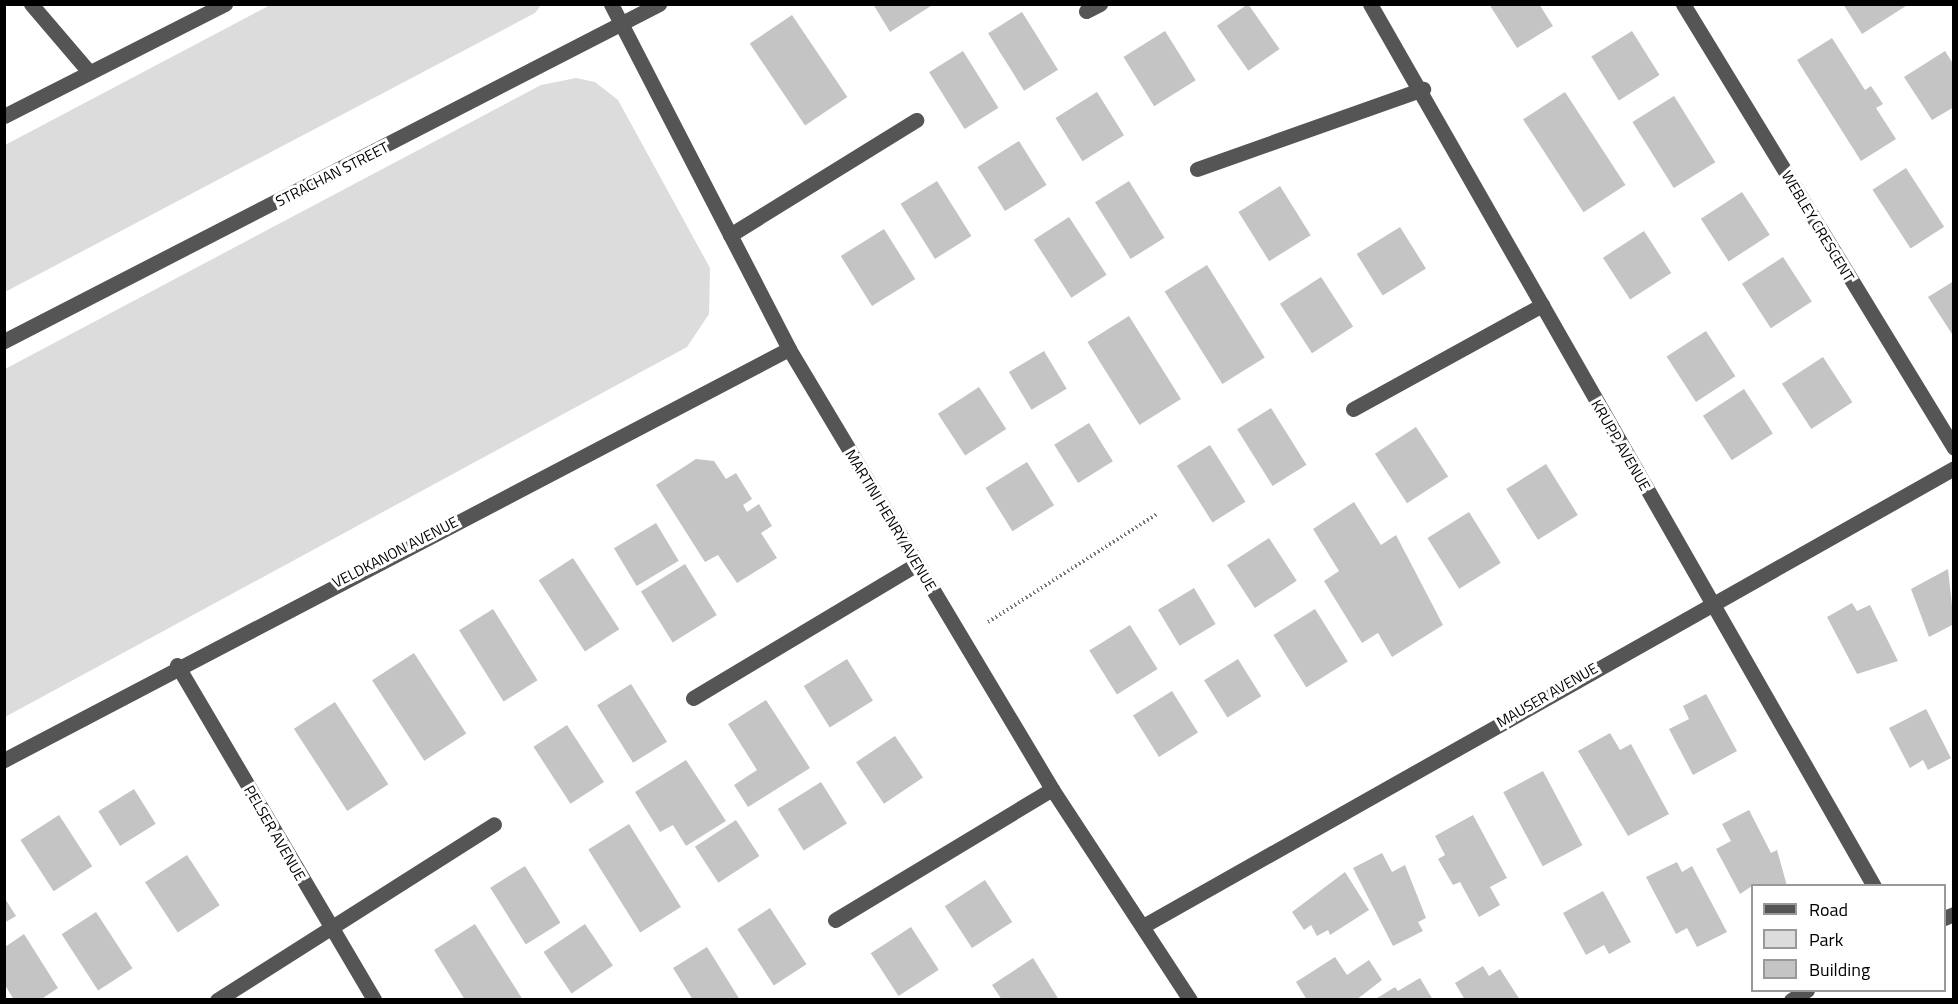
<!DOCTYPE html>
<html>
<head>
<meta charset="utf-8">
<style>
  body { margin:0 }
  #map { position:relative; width:1958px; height:1004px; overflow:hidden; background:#fff; font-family:"Titillium Web",sans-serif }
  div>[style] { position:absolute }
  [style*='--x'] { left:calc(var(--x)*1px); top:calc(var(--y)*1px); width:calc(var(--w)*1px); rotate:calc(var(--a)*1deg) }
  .green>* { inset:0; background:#dcdcdc }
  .building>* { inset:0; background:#c4c4c4; transform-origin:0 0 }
  .path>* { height:4px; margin-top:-2px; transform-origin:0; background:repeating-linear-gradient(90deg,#777 0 1.5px,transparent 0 4.5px) }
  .minor>* { height:15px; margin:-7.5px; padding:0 7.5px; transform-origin:7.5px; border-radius:7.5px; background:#555 }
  span { translate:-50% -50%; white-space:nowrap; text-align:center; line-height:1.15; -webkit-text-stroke:6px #fff; paint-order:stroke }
  .street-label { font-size:15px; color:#000 }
  .frame { position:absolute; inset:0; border:6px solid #000; pointer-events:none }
  .legend { position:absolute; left:1751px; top:884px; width:195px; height:108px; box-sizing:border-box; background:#fff; border:2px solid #999; margin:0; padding:8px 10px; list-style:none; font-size:18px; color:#000 }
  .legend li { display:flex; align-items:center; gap:12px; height:30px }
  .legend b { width:30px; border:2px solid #999 }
</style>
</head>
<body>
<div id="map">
  <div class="green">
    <div style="clip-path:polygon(272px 4px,541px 5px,535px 13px,5px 292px,5px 145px)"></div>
    <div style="clip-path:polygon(576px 78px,595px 82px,618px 100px,710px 268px,709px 314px,687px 347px,5px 717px,5px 369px,541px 85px)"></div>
  </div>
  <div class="building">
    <div style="clip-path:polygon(873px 4px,934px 4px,890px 32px)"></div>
    <div style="left:1248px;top:4px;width:55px;height:38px;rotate:55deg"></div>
    <div style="clip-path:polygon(1489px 4px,1539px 4px,1553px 26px,1517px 48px)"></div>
    <div style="clip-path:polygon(1843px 4px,1909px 4px,1862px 34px)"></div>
    <div style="left:1022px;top:12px;width:68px;height:40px;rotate:58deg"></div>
    <div style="left:792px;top:15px;width:99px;height:51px;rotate:56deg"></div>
    <div style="left:1165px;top:31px;width:58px;height:49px;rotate:58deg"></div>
    <div style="left:1632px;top:31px;width:52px;height:48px;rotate:58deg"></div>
    <div style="clip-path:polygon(1832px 38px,1865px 90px,1871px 86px,1883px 104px,1876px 108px,1896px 139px,1861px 161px,1797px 60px)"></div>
    <div style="left:963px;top:51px;width:67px;height:40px;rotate:58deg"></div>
    <div style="clip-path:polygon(1945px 51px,1954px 65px,1954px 107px,1932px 120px,1904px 77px)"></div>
    <div style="left:1097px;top:92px;width:51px;height:49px;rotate:58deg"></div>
    <div style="left:1565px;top:92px;width:111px;height:50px;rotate:57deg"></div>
    <div style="left:1674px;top:96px;width:78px;height:49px;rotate:58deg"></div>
    <div style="left:1019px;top:141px;width:52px;height:49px;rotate:58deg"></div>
    <div style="left:1906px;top:168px;width:70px;height:40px;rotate:57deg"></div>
    <div style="left:937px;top:181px;width:65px;height:43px;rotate:58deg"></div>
    <div style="left:1129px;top:181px;width:67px;height:40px;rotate:58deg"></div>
    <div style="left:1280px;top:186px;width:58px;height:49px;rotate:58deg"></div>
    <div style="left:1742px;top:192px;width:51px;height:49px;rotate:57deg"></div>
    <div style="left:1069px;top:217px;width:69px;height:42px;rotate:57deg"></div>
    <div style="left:1400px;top:227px;width:49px;height:51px;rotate:58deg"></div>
    <div style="left:884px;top:229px;width:59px;height:51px;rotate:58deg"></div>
    <div style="left:1644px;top:231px;width:50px;height:49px;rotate:57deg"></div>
    <div style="left:1783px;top:257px;width:53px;height:49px;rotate:57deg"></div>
    <div style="left:1207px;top:265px;width:109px;height:50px;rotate:58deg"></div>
    <div style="left:1321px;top:277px;width:59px;height:49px;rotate:57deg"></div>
    <div style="clip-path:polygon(1954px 281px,1954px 337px,1928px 297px)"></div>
    <div style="left:1129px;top:316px;width:98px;height:49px;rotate:58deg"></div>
    <div style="left:1706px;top:331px;width:54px;height:47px;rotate:57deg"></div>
    <div style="left:1044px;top:351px;width:44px;height:41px;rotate:59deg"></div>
    <div style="left:1823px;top:357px;width:54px;height:49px;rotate:57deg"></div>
    <div style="left:979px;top:387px;width:50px;height:49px;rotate:57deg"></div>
    <div style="left:1744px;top:389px;width:53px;height:49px;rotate:57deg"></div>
    <div style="left:1271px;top:408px;width:67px;height:40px;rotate:58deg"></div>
    <div style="left:1089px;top:423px;width:45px;height:41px;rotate:58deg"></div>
    <div style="left:1416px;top:427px;width:59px;height:49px;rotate:57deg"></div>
    <div style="left:1210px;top:445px;width:67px;height:39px;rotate:58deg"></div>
    <div style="clip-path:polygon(696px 459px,714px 461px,726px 479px,736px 473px,752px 499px,743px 505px,747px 512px,759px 504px,772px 526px,761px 533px,777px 558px,737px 583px,718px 555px,705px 562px,656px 485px)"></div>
    <div style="left:1027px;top:462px;width:51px;height:49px;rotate:58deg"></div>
    <div style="left:1546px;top:464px;width:60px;height:47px;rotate:58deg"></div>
    <div style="clip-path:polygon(1354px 502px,1381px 545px,1396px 535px,1443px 625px,1392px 657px,1378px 633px,1362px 643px,1324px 581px,1339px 571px,1313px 529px)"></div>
    <div style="left:1469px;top:512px;width:60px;height:49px;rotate:58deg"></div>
    <div style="left:656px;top:523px;width:44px;height:49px;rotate:59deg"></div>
    <div style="left:1269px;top:538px;width:51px;height:50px;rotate:57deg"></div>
    <div style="left:573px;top:558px;width:85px;height:41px;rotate:57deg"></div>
    <div style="left:685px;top:564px;width:60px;height:52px;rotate:58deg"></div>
    <div style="clip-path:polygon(1948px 569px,1954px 624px,1929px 637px,1911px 589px)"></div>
    <div style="left:1194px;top:588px;width:42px;height:42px;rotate:59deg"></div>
    <div style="clip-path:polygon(1852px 603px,1857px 611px,1870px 605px,1898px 661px,1857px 674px,1827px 617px)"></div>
    <div style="left:493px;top:609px;width:84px;height:40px;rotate:58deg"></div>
    <div style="left:1315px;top:609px;width:62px;height:49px;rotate:58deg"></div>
    <div style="left:1130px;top:625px;width:52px;height:48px;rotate:58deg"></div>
    <div style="left:414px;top:653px;width:96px;height:50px;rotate:57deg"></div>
    <div style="left:847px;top:659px;width:49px;height:51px;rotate:58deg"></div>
    <div style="left:1238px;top:659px;width:44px;height:40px;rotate:58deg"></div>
    <div style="left:631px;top:684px;width:68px;height:40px;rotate:58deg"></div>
    <div style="left:1172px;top:691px;width:49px;height:46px;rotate:58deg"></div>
    <div style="clip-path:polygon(1706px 694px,1737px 751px,1693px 775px,1669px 729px,1689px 719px,1683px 706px)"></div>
    <div style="clip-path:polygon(766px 700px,810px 768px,748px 807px,734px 785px,757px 770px,728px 724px)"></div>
    <div style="left:335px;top:702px;width:98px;height:49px;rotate:57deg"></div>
    <div style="clip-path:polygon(1926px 709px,1951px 758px,1928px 770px,1923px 760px,1910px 768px,1889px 728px)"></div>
    <div style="left:567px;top:725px;width:68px;height:40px;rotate:57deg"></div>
    <div style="clip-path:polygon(1610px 733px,1620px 750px,1631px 744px,1669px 814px,1628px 836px,1578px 751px)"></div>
    <div style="left:895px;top:736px;width:50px;height:47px;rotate:56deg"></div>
    <div style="clip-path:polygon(686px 760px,726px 821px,686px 846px,673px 825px,660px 832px,635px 792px)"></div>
    <div style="left:1543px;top:771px;width:84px;height:45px;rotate:62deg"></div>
    <div style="left:821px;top:782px;width:49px;height:51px;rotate:58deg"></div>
    <div style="left:134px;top:789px;width:41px;height:42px;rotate:58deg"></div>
    <div style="clip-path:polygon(1749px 810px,1771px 853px,1777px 850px,1787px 886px,1752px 886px,1740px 894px,1716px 849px,1731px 841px,1722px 824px)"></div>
    <div style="left:59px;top:815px;width:61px;height:46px;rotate:57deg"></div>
    <div style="clip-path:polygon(1473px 815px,1507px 878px,1490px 887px,1500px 905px,1479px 917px,1460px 882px,1453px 885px,1438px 859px,1445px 855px,1435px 836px)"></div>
    <div style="left:736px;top:820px;width:43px;height:49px;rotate:57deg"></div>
    <div style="left:629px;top:824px;width:98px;height:48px;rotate:58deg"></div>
    <div style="clip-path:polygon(1382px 853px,1392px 872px,1405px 865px,1426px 918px,1418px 922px,1423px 931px,1393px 946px,1353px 868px)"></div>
    <div style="left:187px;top:855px;width:60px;height:50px;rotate:57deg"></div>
    <div style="clip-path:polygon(1677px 862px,1682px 872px,1692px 866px,1727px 932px,1697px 947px,1687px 928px,1676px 934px,1646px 877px)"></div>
    <div style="left:525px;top:866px;width:67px;height:41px;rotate:58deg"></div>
    <div style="clip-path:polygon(1345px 872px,1369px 910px,1330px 935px,1328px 930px,1317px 936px,1311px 925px,1304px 930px,1292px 912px)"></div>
    <div style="left:985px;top:880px;width:50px;height:48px;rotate:57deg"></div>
    <div style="clip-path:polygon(1603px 891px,1631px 942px,1609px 954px,1604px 945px,1586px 955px,1563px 913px)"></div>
    <div style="clip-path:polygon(4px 897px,16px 916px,4px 923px)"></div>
    <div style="left:770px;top:908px;width:67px;height:39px;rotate:57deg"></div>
    <div style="left:96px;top:912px;width:67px;height:41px;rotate:57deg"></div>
    <div style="clip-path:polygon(475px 924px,523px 1000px,465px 1000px,434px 950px)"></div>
    <div style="left:585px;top:924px;width:50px;height:50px;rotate:56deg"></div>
    <div style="left:911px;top:927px;width:51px;height:48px;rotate:57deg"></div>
    <div style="clip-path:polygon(24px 934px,58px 988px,40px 1000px,14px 1000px,5px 985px,5px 947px)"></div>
    <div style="clip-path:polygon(707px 947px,740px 1000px,693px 1000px,673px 968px)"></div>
    <div style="clip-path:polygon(1335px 957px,1347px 975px,1369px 960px,1382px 980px,1356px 1000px,1307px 1000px,1296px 982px)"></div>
    <div style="clip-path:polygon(1033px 958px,1059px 1000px,1002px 1000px,992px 985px)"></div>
    <div style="clip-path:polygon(1483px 966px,1489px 976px,1500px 969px,1520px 1000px,1465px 1000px,1455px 983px)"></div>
    <div style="clip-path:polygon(1420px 978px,1433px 1000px,1374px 1000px,1395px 987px,1398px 991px)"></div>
  </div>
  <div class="path">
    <div style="--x:988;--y:622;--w:201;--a:-32.6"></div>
  </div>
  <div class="minor">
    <div style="--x:31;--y:4;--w:89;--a:49.5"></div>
    <div style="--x:611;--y:4;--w:388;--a:62.7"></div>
    <div style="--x:789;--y:349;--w:513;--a:59.13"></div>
    <div style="--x:1052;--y:789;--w:252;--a:56.8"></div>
    <div style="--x:1370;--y:4;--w:1016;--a:60.26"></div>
    <div style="--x:1683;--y:4;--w:520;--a:58.6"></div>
    <div style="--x:1086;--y:11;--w:16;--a:-27"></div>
    <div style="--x:4;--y:116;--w:248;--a:-26.9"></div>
    <div style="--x:1197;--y:169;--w:240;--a:-19.5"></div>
    <div style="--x:730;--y:235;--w:219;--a:-31.7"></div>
    <div style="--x:4;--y:341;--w:737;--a:-27.23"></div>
    <div style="--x:1353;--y:409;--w:216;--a:-28.8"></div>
    <div style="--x:177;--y:665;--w:389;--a:59.5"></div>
    <div style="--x:693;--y:698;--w:261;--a:-30.9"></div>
    <div style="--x:4;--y:760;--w:886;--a:-27.64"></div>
    <div style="--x:1944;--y:918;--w:11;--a:-22"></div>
    <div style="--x:835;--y:920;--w:253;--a:-31.1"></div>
    <div style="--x:1143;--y:926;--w:931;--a:-29.45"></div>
    <div style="--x:217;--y:1000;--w:328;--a:-32.4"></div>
    <div style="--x:1791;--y:1000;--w:19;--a:-32"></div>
  </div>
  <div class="street-label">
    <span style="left:332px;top:174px;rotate:-27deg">STRACHAN STREET</span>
    <span style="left:1818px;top:226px;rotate:59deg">WEBLEY CRESCENT</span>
    <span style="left:1621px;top:445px;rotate:60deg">KRUPP AVENUE</span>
    <span style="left:891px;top:520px;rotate:59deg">MARTINI HENRY AVENUE</span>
    <span style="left:395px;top:552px;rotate:-27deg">VELDKANON AVENUE</span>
    <span style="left:1547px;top:695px;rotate:-30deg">MAUSER AVENUE</span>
    <span style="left:275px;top:833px;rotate:60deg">PELSER AVENUE</span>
  </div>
  <div class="frame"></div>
  <ul class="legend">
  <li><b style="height:8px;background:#555"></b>Road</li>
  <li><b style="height:16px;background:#dcdcdc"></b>Park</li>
  <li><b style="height:16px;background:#c4c4c4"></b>Building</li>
  </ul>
</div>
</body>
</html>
